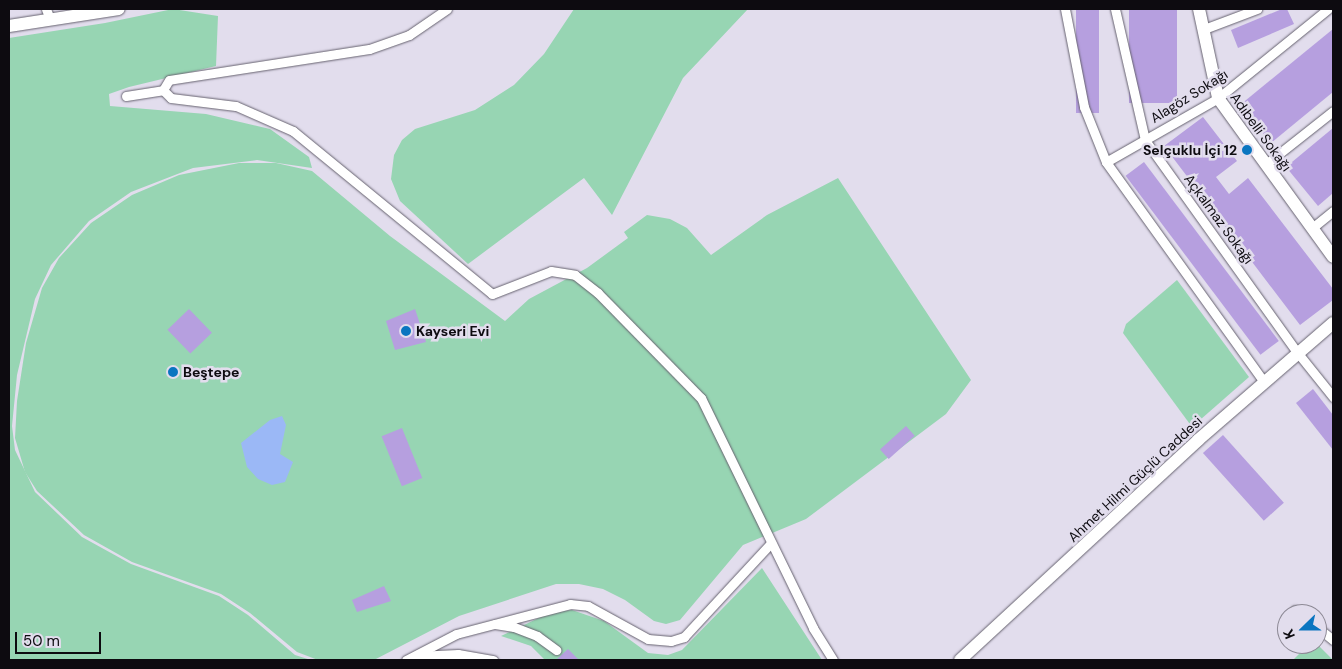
<!DOCTYPE html>
<html>
<head>
<meta charset="utf-8">
<style>
  body { margin:0 }
  #map { position:relative; width:1342px; height:669px; overflow:hidden; background:#e2dded; font-family:"DM Sans",sans-serif }
  div>[style] { position:absolute }
  [style*='--x'] { left:calc(var(--x)*1px); top:calc(var(--y)*1px); width:calc(var(--w)*1px); rotate:calc(var(--a)*1deg) }
  .green>* { inset:0; background:#97d5b3 }
  .water>* { inset:0; background:#9bb8f6 }
  .building>* { inset:0; background:#b69fdf; transform-origin:0 0 }
  .roads { filter:drop-shadow(0 0 1px #66626f) drop-shadow(0 0 1px #66626f) }
  .street>* { height:9px; margin:-4.5px; padding:0 4.5px; transform-origin:4.5px; border-radius:4.5px; background:#fff }
  .secondary>* { height:12px; margin:-6px; padding:0 6px; transform-origin:6px; border-radius:6px; background:#fff }
  .dots>* { width:14px; height:14px; translate:-50% -50%; box-sizing:border-box; border:2px solid #e2dded; border-radius:50% }
  span { translate:-50% -50%; white-space:nowrap; text-align:center; line-height:1.15; -webkit-text-stroke:5px #e2dded; paint-order:stroke }
  .street-label { font-size:14px; color:#0d0b10 }
  .poi-label { font-size:14px; color:#0d0b10; font-weight:700 }
  .right { translate:-100% -50%; text-align:right }
  .left { translate:0 -50%; text-align:left }
  .frame { position:absolute; inset:0; border:10px solid #0d0b10; pointer-events:none }
  .north { position:absolute; left:1277px; top:604px; width:50px; height:50px; box-sizing:border-box; background:#e2dded; border:1px solid #8d8995; border-radius:50%; rotate:248deg; font-size:14px; font-weight:700; line-height:20px; text-align:center; color:#0d0b10 }
  .north::after { content:''; display:block; margin:auto; width:18px; height:22px; background:#0a75c0; clip-path:polygon(50% 0,100% 100%,50% 72%,0 100%) }
  .scale { position:absolute; left:15px; top:632px; width:86px; height:22px; box-sizing:border-box; border:2px solid #0d0b10; border-top:0; padding-left:6px; font-size:15px; line-height:18px; white-space:nowrap; color:#0d0b10; -webkit-text-stroke:4px #e2dded; paint-order:stroke }
</style>
</head>
<body>
<div id="map">
  <div class="green">
    <div style="clip-path:polygon(173px 9px,218px 16px,216px 66px,129px 87px,109px 94px,110px 106px,206px 114px,270px 129px,309px 157px,312px 168px,257px 160px,193px 168px,131px 192px,89px 221px,51px 265px,35px 299px,17px 375px,12px 426px,15px 450px,35px 492px,82px 537px,131px 564px,219px 596px,248px 615px,295px 655px,311px 660px,9px 660px,9px 38px,105px 23px)"></div>
    <div style="clip-path:polygon(574px 9px,748px 9px,683px 78px,612px 215px,584px 178px,468px 264px,400px 201px,391px 179px,394px 155px,402px 140px,415px 129px,475px 110px,514px 85px,544px 54px)"></div>
    <div style="clip-path:polygon(239px 163px,276px 163px,312px 171px,390px 236px,505px 321px,529px 299px,587px 268px,628px 238px,624px 232px,647px 215px,670px 219px,687px 228px,711px 255px,767px 215px,838px 178px,971px 380px,946px 414px,806px 519px,743px 545px,680px 620px,666px 624px,654px 621px,625px 600px,603px 589px,579px 584px,556px 584px,459px 616px,374px 660px,318px 660px,297px 652px,250px 613px,221px 594px,132px 562px,84px 535px,37px 491px,25px 472px,15px 438px,17px 401px,26px 343px,42px 288px,59px 258px,91px 223px,132px 195px,179px 175px)"></div>
    <div style="clip-path:polygon(1177px 280px,1249px 377px,1192px 427px,1123px 333px,1126px 324px)"></div>
    <div style="clip-path:polygon(762px 568px,822px 660px,545px 660px,531px 646px,501px 636px,551px 612px,572px 610px,604px 621px,648px 653px,668px 655px,682px 650px)"></div>
    <div style="clip-path:polygon(1309px 644px,1317px 644px,1333px 660px,1293px 660px)"></div>
  </div>
  <div class="water">
    <div style="clip-path:polygon(282px 416px,286px 425px,280px 454px,293px 462px,285px 482px,272px 485px,258px 479px,247px 467px,241px 443px,270px 420px)"></div>
  </div>
  <div class="building">
    <div style="left:1076px;top:9px;width:23px;height:104px"></div>
    <div style="left:1129px;top:9px;width:48px;height:94px"></div>
    <div style="clip-path:polygon(1282px 9px,1287px 9px,1294px 24px,1238px 48px,1231px 30px)"></div>
    <div style="clip-path:polygon(1333px 29px,1333px 92px,1271px 143px,1240px 105px)"></div>
    <div style="clip-path:polygon(1203px 117px,1237px 161px,1216px 177px,1229px 194px,1248px 178px,1333px 289px,1333px 300px,1300px 325px,1164px 146px)"></div>
    <div style="clip-path:polygon(1333px 128px,1333px 193px,1318px 206px,1286px 167px)"></div>
    <div style="left:1144px;top:162px;width:224px;height:23px;rotate:53deg"></div>
    <div style="left:189px;top:309px;width:33px;height:30px;rotate:46deg"></div>
    <div style="clip-path:polygon(415px 309px,426px 342px,395px 350px,386px 321px)"></div>
    <div style="clip-path:polygon(1313px 389px,1333px 415px,1333px 450px,1296px 403px)"></div>
    <div style="left:906px;top:426px;width:13px;height:35px;rotate:48deg"></div>
    <div style="left:402px;top:428px;width:54px;height:22px;rotate:68deg"></div>
    <div style="left:1223px;top:435px;width:91px;height:27px;rotate:48deg"></div>
    <div style="clip-path:polygon(384px 586px,391px 601px,357px 612px,352px 600px)"></div>
    <div style="clip-path:polygon(568px 649px,579px 660px,556px 660px)"></div>
  </div>
  <div class="roads">
    <div class="street">
      <div style="--x:46;--y:9;--w:11;--a:68"></div>
      <div style="--x:447;--y:9;--w:46;--a:145.6"></div>
      <div style="--x:409;--y:35;--w:42;--a:160.7"></div>
      <div style="--x:369;--y:49;--w:202;--a:171.2"></div>
      <div style="--x:169;--y:80;--w:12;--a:121"></div>
      <div style="--x:163;--y:90;--w:11;--a:45"></div>
      <div style="--x:171;--y:98;--w:65;--a:7"></div>
      <div style="--x:236;--y:106;--w:62;--a:23.7"></div>
      <div style="--x:293;--y:131;--w:257;--a:39.3"></div>
      <div style="--x:492;--y:294;--w:63;--a:-21.3"></div>
      <div style="--x:551;--y:271;--w:24;--a:9"></div>
      <div style="--x:575;--y:275;--w:29;--a:38"></div>
      <div style="--x:598;--y:293;--w:147;--a:45.6"></div>
      <div style="--x:701;--y:398;--w:256;--a:64"></div>
      <div style="--x:813;--y:628;--w:38;--a:58"></div>
      <div style="--x:1065;--y:9;--w:100;--a:79"></div>
      <div style="--x:1084;--y:107;--w:59;--a:68.2"></div>
      <div style="--x:1106;--y:162;--w:271;--a:54.3"></div>
      <div style="--x:1115;--y:9;--w:134;--a:77.1"></div>
      <div style="--x:1145;--y:140;--w:261;--a:54.4"></div>
      <div style="--x:1297;--y:352;--w:58;--a:51.3"></div>
      <div style="--x:1204;--y:29;--w:57;--a:-20.7"></div>
      <div style="--x:126;--y:96;--w:37;--a:-9"></div>
      <div style="--x:1106;--y:162;--w:129;--a:-29.7"></div>
      <div style="--x:1218;--y:98;--w:141;--a:-39"></div>
      <div style="--x:1266;--y:164;--w:85;--a:-38.3"></div>
      <div style="--x:1312;--y:228;--w:27;--a:-39"></div>
      <div style="--x:1295;--y:610;--w:7;--a:34"></div>
      <div style="--x:495;--y:624;--w:19;--a:9"></div>
      <div style="--x:514;--y:627;--w:25;--a:21"></div>
      <div style="--x:537;--y:636;--w:24;--a:36"></div>
      <div style="--x:1317;--y:627;--w:21;--a:39"></div>
      <div style="--x:416;--y:656;--w:42;--a:-2.7"></div>
      <div style="--x:458;--y:654;--w:36;--a:10"></div>
      <div style="--x:406;--y:660;--w:56;--a:-27.5"></div>
      <div style="--x:456;--y:634;--w:118;--a:-14.7"></div>
      <div style="--x:570;--y:604;--w:18;--a:6"></div>
      <div style="--x:588;--y:606;--w:68;--a:28.8"></div>
      <div style="--x:648;--y:639;--w:23;--a:5"></div>
      <div style="--x:671;--y:641;--w:14;--a:-17"></div>
      <div style="--x:684;--y:637;--w:128;--a:-47.2"></div>
    </div>
    <div class="secondary">
      <div style="--x:1199;--y:9;--w:91;--a:77.9"></div>
      <div style="--x:1218;--y:98;--w:196;--a:54.1"></div>
      <div style="--x:9;--y:26;--w:111;--a:-8.8"></div>
      <div style="--x:960;--y:660;--w:324;--a:-42.7"></div>
      <div style="--x:1198;--y:440;--w:179;--a:-40.9"></div>
    </div>
  </div>
  <div class="dots">
    <div style="left:1247px;top:150px;background:#0a75c0"></div>
    <div style="left:406px;top:331px;background:#0a75c0"></div>
    <div style="left:173px;top:372px;background:#0a75c0"></div>
  </div>
  <div class="street-label">
    <span style="left:1189px;top:96px;rotate:-32deg">Alagöz Sokağı</span>
    <span style="left:1261px;top:132px;rotate:54deg">Adıbelli Sokağı</span>
    <span style="left:1219px;top:219px;rotate:54deg">Açkalmaz Sokağı</span>
    <span style="left:1135px;top:479px;rotate:-43deg">Ahmet Hilmi Güçlü Caddesi</span>
  </div>
  <div class="poi-label">
    <span class="right" style="left:1237px;top:150px">Selçuklu İçi 12</span>
    <span class="left" style="left:416px;top:331px">Kayseri Evi</span>
    <span class="left" style="left:183px;top:372px">Beştepe</span>
  </div>
  <div class="frame"></div>
  <div class="north">K</div>
  <div class="scale">50 m</div>
</div>
</body>
</html>
